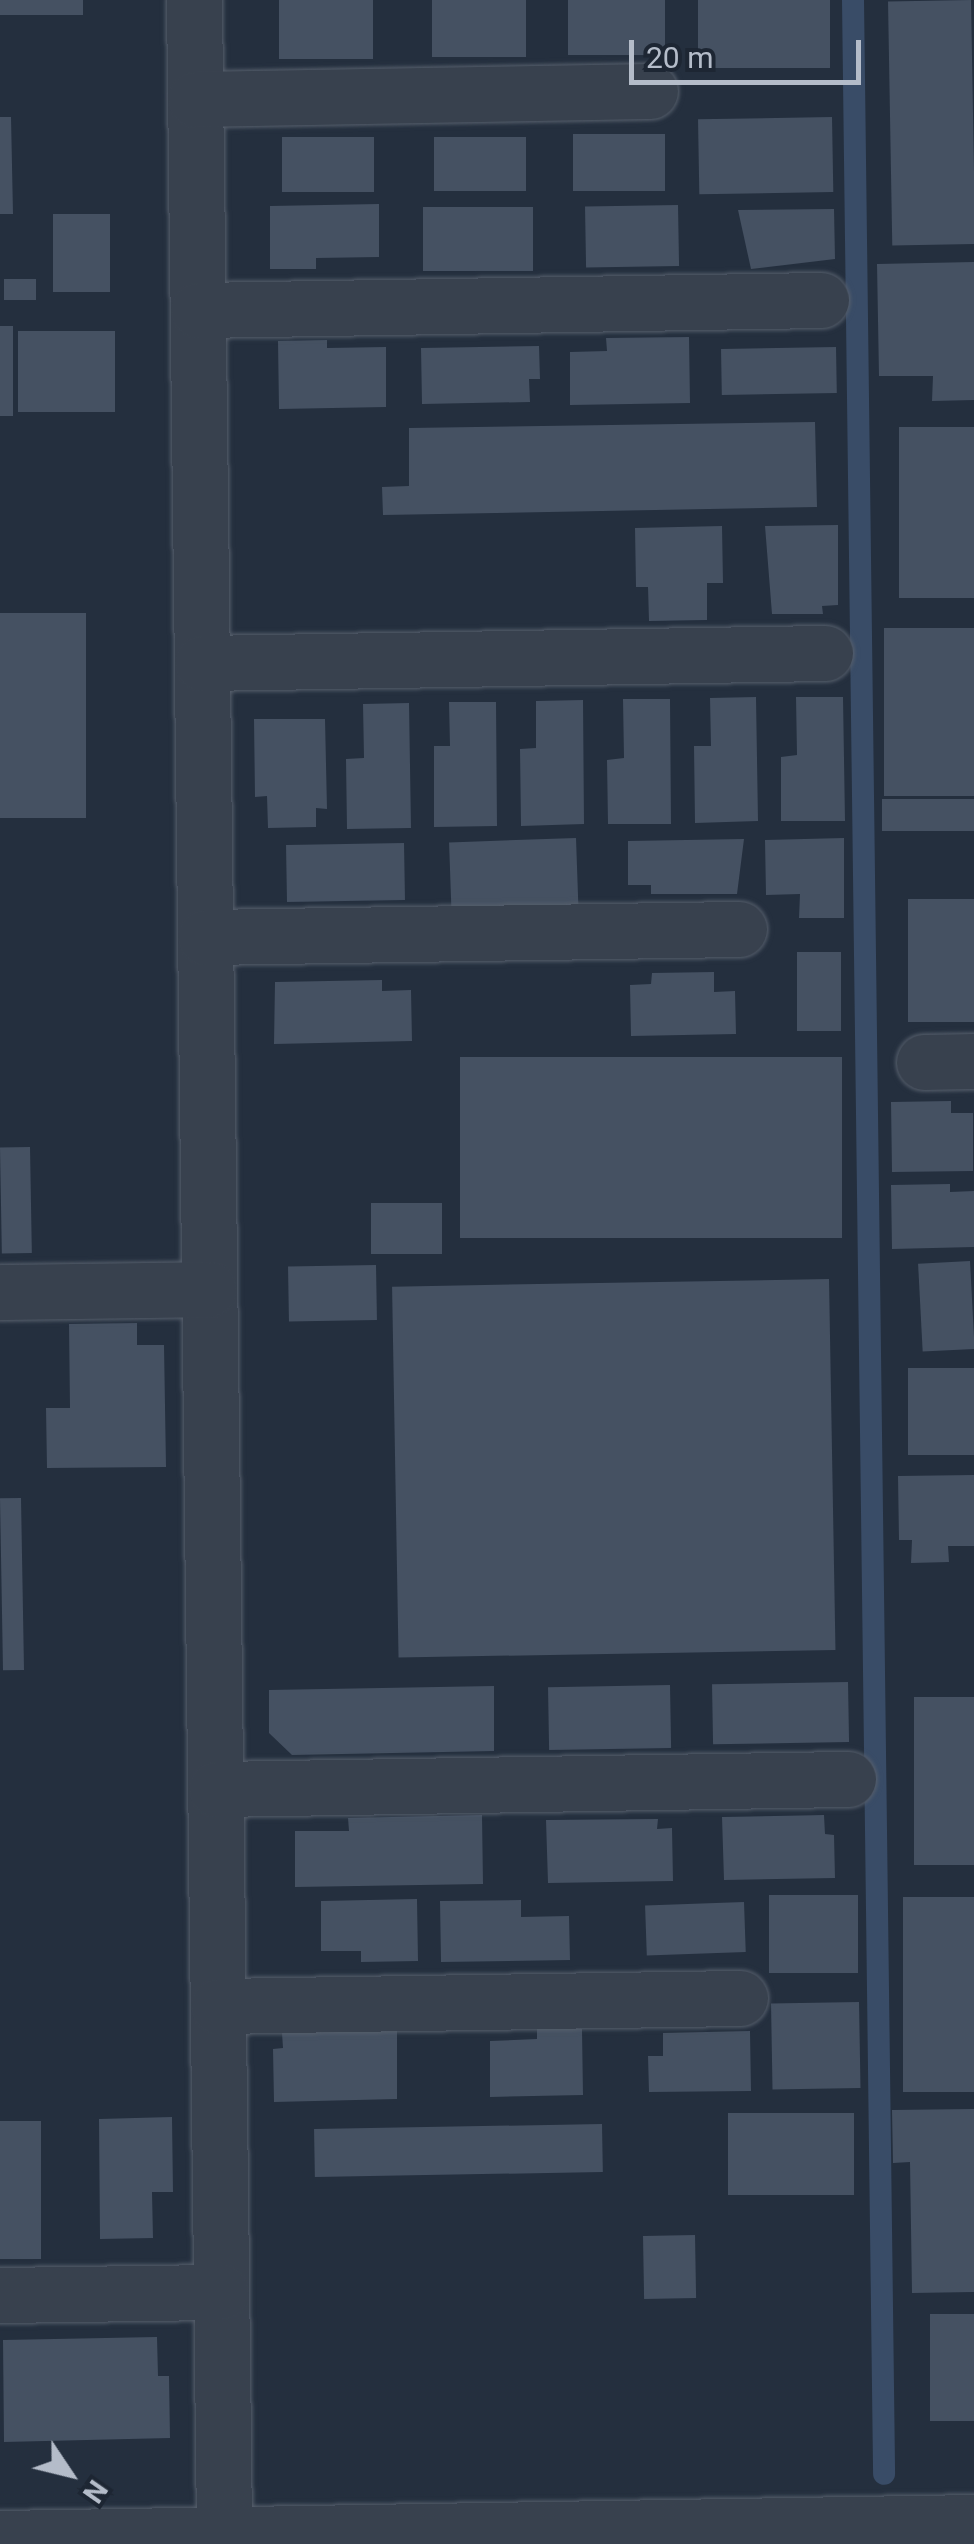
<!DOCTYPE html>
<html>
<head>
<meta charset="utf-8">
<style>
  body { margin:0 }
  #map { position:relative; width:974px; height:2544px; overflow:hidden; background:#242f3e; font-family:Roboto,sans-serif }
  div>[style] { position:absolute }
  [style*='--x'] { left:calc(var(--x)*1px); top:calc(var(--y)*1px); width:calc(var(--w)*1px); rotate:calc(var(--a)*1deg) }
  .stream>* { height:22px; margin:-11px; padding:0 11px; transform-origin:11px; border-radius:11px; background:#394c67 }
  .building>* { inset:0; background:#455162; transform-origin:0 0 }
  .roads { filter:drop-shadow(0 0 2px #565f6c) drop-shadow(0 0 2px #565f6c) }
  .minor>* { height:55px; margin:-27.5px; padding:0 27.5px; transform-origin:27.5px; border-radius:27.5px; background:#38414e }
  span { translate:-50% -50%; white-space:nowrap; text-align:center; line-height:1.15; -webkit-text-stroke:10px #1d2633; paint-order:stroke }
  .north { position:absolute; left:20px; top:2424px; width:100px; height:100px; -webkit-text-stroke:8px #1d2633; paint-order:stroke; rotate:125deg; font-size:28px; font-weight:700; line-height:40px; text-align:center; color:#b4bcc9 }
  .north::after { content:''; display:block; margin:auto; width:35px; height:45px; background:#b4bcc9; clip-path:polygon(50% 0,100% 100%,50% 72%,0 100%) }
  .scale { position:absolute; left:629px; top:40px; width:232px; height:45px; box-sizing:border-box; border:5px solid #b4bcc9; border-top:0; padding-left:12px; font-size:30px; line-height:35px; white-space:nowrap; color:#b4bcc9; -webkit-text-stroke:8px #1d2633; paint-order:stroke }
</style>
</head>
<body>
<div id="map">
  <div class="stream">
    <div style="--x:853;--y:0;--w:2474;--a:89.28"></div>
  </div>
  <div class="building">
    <div style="left:0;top:0;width:83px;height:15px"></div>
    <div style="left:279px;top:0;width:94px;height:59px"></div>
    <div style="left:432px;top:0;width:94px;height:57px"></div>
    <div style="left:568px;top:0;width:97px;height:55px"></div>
    <div style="left:698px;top:0;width:132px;height:68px"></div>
    <div style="left:971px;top:0;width:244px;height:83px;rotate:89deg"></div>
    <div style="clip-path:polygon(0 117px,11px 117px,13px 214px,0 214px)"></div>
    <div style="left:832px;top:117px;width:75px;height:134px;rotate:89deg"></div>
    <div style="left:665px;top:134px;width:57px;height:92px;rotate:90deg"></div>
    <div style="left:374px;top:137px;width:55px;height:92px;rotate:90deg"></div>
    <div style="left:526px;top:137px;width:54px;height:92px;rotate:90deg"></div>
    <div style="clip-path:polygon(379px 204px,379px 257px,316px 258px,316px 269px,270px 269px,270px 206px)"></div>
    <div style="left:678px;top:205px;width:61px;height:93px;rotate:89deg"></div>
    <div style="left:533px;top:207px;width:64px;height:110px;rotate:90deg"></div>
    <div style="clip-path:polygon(834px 209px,835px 259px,751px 269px,738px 210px)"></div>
    <div style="left:110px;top:214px;width:78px;height:57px;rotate:90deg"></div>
    <div style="clip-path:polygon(974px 262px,974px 400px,932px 401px,933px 376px,879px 376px,877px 264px)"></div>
    <div style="left:36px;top:279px;width:21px;height:32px;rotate:90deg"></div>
    <div style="left:0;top:326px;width:13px;height:90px"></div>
    <div style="left:115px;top:331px;width:81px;height:97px;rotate:90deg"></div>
    <div style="clip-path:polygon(689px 337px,690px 403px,570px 405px,570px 352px,607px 351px,606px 338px)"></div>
    <div style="clip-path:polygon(327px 340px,327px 348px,386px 347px,386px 407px,279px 409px,278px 341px)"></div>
    <div style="clip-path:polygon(539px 346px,540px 379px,529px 379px,530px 402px,422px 404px,421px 348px)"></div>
    <div style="left:836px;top:347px;width:46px;height:115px;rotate:89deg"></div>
    <div style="clip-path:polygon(815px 422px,817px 507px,383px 515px,382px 487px,409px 486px,409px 428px)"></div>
    <div style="left:974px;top:427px;width:171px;height:75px;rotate:90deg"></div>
    <div style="clip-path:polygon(838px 525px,838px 605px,822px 606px,823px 614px,772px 614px,765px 526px)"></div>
    <div style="clip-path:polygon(722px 526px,723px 583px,707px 583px,707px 620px,649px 621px,648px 587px,636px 587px,635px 528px)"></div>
    <div style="left:0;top:613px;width:86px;height:205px"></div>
    <div style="left:974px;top:628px;width:168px;height:90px;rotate:90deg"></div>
    <div style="clip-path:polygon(756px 697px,758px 821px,695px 823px,694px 746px,711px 746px,710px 698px)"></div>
    <div style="clip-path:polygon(796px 697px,843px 697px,845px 821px,781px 821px,781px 757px,797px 755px)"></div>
    <div style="clip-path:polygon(623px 699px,670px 699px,671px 824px,608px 824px,607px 760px,624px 758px)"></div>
    <div style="clip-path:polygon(583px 700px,584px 824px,521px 826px,520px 749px,536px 748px,536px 701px)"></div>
    <div style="clip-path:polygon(449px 702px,496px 702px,497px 826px,434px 827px,434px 746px,450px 746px)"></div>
    <div style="clip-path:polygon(409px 703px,411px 828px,347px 829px,346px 759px,364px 758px,363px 704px)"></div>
    <div style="clip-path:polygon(254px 719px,325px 719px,327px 809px,316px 808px,316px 827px,268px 828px,267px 796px,255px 797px)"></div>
    <div style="left:974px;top:799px;width:32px;height:92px;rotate:90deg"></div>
    <div style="left:576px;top:838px;width:67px;height:127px;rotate:88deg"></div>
    <div style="clip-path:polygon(844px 838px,844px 918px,799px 918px,800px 894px,766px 895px,765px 840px)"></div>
    <div style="clip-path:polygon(744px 839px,737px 894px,651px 894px,651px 885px,628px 885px,628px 841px)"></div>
    <div style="left:404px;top:843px;width:57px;height:118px;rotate:89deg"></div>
    <div style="left:974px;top:899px;width:123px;height:66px;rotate:90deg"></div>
    <div style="left:797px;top:952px;width:44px;height:79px"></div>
    <div style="clip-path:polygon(714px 972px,714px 992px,735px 991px,736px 1034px,631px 1036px,630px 985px,651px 984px,652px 973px)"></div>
    <div style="clip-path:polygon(382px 980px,382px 991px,411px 990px,412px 1041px,274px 1044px,275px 982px)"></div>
    <div style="left:842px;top:1057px;width:181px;height:382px;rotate:90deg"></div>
    <div style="clip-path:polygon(951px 1101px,951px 1113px,973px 1113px,973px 1171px,892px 1172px,891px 1102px)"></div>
    <div style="left:30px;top:1147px;width:106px;height:30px;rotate:89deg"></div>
    <div style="clip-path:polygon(950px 1184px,950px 1192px,974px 1191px,974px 1247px,892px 1249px,891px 1185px)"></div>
    <div style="left:442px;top:1203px;width:51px;height:71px;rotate:90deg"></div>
    <div style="left:970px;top:1261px;width:88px;height:52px;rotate:87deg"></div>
    <div style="left:376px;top:1265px;width:55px;height:88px;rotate:89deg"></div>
    <div style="left:829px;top:1279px;width:371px;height:437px;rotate:89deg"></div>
    <div style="clip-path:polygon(137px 1323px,137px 1345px,164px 1345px,166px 1467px,47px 1468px,46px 1408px,70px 1408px,69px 1324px)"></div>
    <div style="left:974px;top:1368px;width:87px;height:66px;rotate:90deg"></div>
    <div style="clip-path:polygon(974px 1475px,974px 1546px,948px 1546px,949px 1562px,911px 1563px,912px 1540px,899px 1540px,898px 1476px)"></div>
    <div style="left:21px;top:1498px;width:172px;height:21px;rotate:89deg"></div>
    <div style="left:848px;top:1682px;width:60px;height:136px;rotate:89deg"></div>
    <div style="left:670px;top:1685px;width:63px;height:122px;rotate:89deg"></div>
    <div style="clip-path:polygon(494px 1686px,494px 1751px,292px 1755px,269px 1733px,269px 1690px)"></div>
    <div style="left:974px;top:1697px;width:168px;height:60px;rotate:90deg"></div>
    <div style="clip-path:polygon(482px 1815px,483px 1884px,295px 1887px,295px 1831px,349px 1831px,348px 1818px)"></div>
    <div style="clip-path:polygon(824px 1815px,825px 1834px,834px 1835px,835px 1878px,724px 1880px,722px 1817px)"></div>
    <div style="clip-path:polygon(658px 1819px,657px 1829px,672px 1828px,673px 1881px,548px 1883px,546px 1820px)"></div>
    <div style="left:858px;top:1895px;width:78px;height:89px;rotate:90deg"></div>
    <div style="left:974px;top:1897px;width:195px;height:71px;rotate:90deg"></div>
    <div style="clip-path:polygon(417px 1899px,418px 1961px,361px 1962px,361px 1951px,321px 1951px,321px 1901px)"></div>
    <div style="clip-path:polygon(521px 1900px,521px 1917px,569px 1916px,570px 1960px,441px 1962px,440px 1901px)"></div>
    <div style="left:744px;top:1902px;width:50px;height:99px;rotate:88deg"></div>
    <div style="left:859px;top:2002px;width:86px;height:88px;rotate:89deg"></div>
    <div style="clip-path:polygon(537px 2029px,582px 2029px,583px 2095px,490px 2097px,490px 2041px,537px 2039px)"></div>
    <div style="clip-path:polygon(397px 2031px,397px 2099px,274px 2102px,273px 2049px,283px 2048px,282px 2033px)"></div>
    <div style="clip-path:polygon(750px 2031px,751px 2091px,649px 2092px,648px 2056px,663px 2056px,663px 2033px)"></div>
    <div style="clip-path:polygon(974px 2109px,974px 2292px,912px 2293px,910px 2162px,893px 2163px,892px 2110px)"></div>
    <div style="left:854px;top:2113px;width:82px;height:126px;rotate:90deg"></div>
    <div style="clip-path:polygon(172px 2117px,173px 2192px,152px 2192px,153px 2238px,100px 2239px,99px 2119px)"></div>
    <div style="left:0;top:2121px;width:41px;height:138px"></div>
    <div style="left:602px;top:2124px;width:48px;height:288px;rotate:89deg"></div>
    <div style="left:695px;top:2235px;width:63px;height:52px;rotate:89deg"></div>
    <div style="left:974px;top:2314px;width:107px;height:44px;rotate:90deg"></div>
    <div style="clip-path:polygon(157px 2337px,158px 2376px,169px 2376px,170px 2438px,4px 2442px,3px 2340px)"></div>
  </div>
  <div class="roads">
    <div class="minor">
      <div style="--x:194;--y:0;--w:2535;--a:89.32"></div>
      <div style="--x:195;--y:99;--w:455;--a:-1"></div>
      <div style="--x:198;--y:310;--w:623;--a:-0.92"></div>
      <div style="--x:202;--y:663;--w:623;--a:-0.92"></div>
      <div style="--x:205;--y:937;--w:534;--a:-0.86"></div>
      <div style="--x:924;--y:1062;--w:50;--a:-1.1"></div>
      <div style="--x:0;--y:1292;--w:209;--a:-0.8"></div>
      <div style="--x:216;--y:1789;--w:632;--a:-0.91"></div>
      <div style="--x:218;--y:2006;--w:522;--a:-0.88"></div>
      <div style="--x:0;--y:2295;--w:221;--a:-0.8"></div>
      <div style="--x:0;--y:2538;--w:974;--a:-0.94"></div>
    </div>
  </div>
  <div class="north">N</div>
  <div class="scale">20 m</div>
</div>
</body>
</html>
